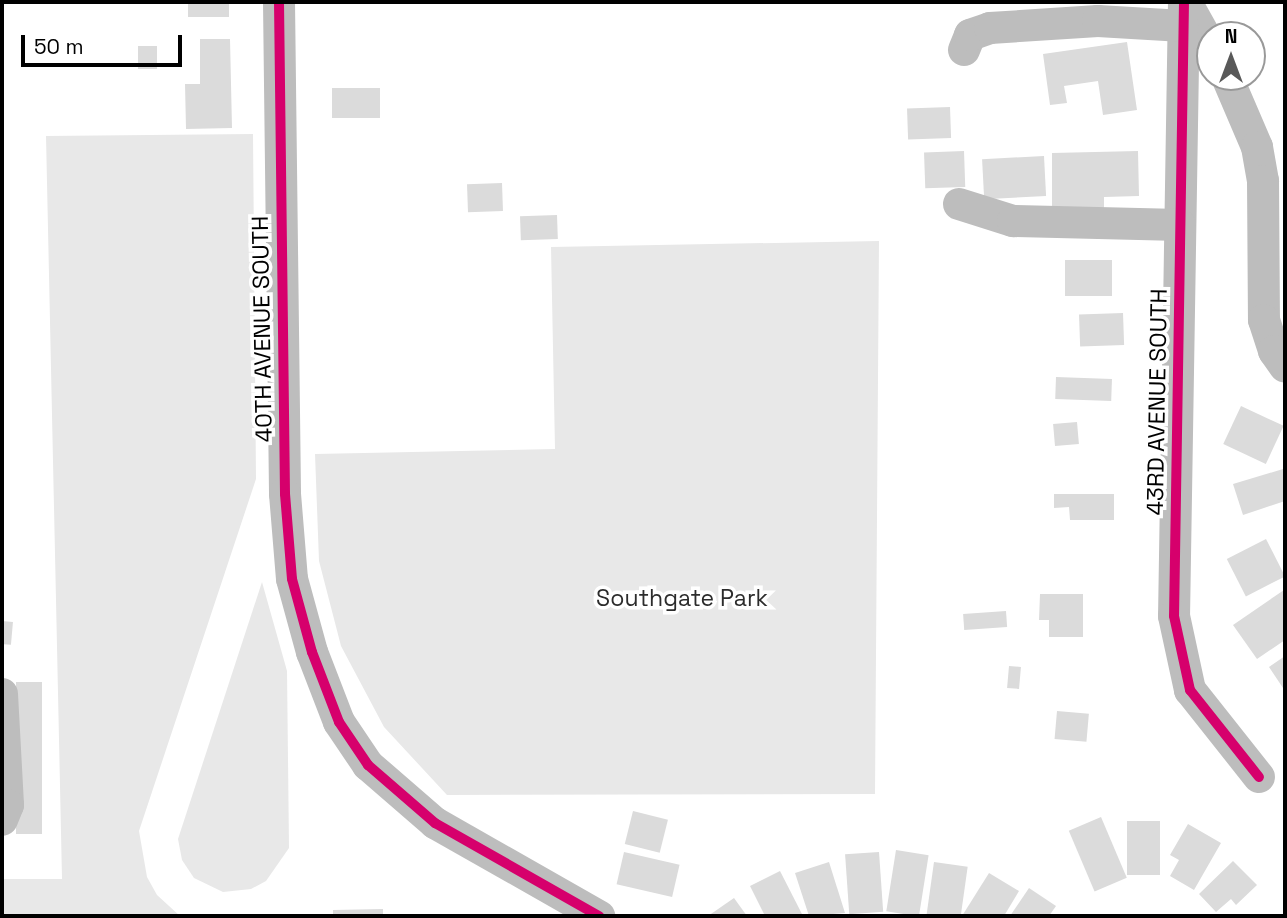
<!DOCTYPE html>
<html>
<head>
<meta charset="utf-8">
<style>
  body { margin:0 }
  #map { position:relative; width:1287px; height:918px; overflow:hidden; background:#fff; font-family:"Space Grotesk",sans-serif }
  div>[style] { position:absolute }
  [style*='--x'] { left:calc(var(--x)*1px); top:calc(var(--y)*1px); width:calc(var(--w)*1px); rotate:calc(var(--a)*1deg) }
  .green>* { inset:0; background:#e8e8e8 }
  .building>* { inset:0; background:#dbdbdb; transform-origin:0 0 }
  .minor>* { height:32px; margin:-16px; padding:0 16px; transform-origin:16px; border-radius:16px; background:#bdbdbd }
  .cycleway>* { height:10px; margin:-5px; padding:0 5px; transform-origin:5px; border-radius:5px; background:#d6006c }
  span { translate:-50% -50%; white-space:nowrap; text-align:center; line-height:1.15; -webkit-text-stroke:7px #fff; paint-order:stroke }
  .street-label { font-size:23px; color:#000 }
  .park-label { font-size:23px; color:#2c2c2c }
  .frame { position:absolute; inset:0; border:4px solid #000; pointer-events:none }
  .north { position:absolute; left:1196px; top:21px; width:70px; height:70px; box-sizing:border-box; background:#fff; border:2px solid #999; border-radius:50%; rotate:0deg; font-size:19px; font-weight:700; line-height:28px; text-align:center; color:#000 }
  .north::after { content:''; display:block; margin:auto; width:24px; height:32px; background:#595959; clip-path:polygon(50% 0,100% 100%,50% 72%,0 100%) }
  .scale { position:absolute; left:21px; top:35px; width:161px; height:32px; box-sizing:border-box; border:4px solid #000; border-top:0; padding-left:9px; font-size:21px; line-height:24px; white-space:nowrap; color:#000; -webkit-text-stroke:5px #fff; paint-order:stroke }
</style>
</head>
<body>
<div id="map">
  <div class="green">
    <div style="clip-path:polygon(253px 134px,256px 479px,139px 831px,147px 877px,157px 895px,180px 916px,2px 916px,2px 879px,62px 879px,46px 136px)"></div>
    <div style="clip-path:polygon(879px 241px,875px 794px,447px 795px,384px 727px,341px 646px,319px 561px,315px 454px,555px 449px,551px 247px)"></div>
    <div style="clip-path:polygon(262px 582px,287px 671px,289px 848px,266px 881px,251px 889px,223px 892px,194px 878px,182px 860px,178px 839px)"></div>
  </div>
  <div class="building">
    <div style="left:188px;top:2px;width:41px;height:15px"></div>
    <div style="clip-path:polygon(200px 39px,230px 39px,232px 128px,186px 129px,185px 84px,200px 84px)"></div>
    <div style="clip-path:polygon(1127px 42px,1137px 110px,1103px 115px,1098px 81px,1064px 86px,1067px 103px,1050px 105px,1043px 54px)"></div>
    <div style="left:138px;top:46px;width:19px;height:23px"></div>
    <div style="left:332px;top:88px;width:48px;height:30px"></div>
    <div style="left:950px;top:107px;width:31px;height:43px;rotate:88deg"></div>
    <div style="left:964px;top:151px;width:36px;height:40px;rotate:88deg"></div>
    <div style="clip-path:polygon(1138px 151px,1139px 196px,1104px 197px,1104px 212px,1052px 213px,1052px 153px)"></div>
    <div style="left:1044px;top:156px;width:40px;height:62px;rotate:87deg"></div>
    <div style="left:502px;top:183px;width:28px;height:35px;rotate:88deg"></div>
    <div style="left:557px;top:215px;width:24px;height:37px;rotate:88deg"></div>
    <div style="left:1065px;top:260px;width:47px;height:36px"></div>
    <div style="left:1123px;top:313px;width:32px;height:44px;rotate:88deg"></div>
    <div style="left:1056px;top:377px;width:56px;height:22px;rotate:2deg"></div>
    <div style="left:1241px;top:406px;width:47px;height:42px;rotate:25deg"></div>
    <div style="left:1077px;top:422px;width:22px;height:24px;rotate:85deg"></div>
    <div style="clip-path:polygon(1283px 469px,1285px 501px,1243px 515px,1233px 484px)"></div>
    <div style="clip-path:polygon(1054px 494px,1114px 494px,1114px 520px,1070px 520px,1069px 507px,1054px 508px)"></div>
    <div style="left:1266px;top:539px;width:42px;height:44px;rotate:63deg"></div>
    <div style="clip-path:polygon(1284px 590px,1285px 640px,1257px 659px,1233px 625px)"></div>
    <div style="clip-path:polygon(1040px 594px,1083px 594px,1083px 637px,1049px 637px,1049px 620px,1039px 620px)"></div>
    <div style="left:1006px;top:611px;width:16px;height:43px;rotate:86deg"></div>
    <div style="left:2px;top:621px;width:11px;height:23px;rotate:5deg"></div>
    <div style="clip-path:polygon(1285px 656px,1285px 691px,1269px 667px)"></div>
    <div style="left:1009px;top:666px;width:12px;height:22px;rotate:5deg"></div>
    <div style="left:16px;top:682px;width:26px;height:152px"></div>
    <div style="left:1057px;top:711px;width:32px;height:28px;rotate:5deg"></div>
    <div style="left:633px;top:811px;width:36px;height:34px;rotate:14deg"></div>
    <div style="left:1101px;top:817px;width:66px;height:35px;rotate:67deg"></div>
    <div style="left:1127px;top:821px;width:33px;height:54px"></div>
    <div style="clip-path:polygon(1188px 824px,1221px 843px,1194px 890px,1170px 876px,1179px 860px,1170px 855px)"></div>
    <div style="left:896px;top:850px;width:33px;height:62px;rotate:9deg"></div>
    <div style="left:624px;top:852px;width:57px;height:33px;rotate:13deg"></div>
    <div style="left:879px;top:852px;width:60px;height:34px;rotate:86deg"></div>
    <div style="clip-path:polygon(1233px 861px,1257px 885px,1236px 905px,1231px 899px,1216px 912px,1199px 894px)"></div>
    <div style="clip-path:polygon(829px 862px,845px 913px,809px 916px,795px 873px)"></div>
    <div style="left:934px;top:862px;width:34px;height:53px;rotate:8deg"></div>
    <div style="clip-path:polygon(780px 871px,803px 916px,765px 916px,750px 886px)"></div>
    <div style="clip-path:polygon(989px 873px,1019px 891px,1004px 916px,962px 916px)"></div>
    <div style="clip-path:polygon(1029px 888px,1056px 906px,1049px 916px,1010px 916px)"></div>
    <div style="clip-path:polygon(734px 898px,747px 916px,708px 916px)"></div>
    <div style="clip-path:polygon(383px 909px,383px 916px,333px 916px,333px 910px)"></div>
  </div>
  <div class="minor">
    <div style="--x:279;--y:2;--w:492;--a:89.3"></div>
    <div style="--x:285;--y:494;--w:85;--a:85.3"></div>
    <div style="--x:292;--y:579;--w:76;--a:74.7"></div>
    <div style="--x:312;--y:652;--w:75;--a:68.9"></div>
    <div style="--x:339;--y:722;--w:52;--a:56"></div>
    <div style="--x:368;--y:765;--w:89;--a:40.9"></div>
    <div style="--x:435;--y:823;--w:189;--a:29.6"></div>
    <div style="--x:1184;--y:2;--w:614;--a:90.93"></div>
    <div style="--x:1174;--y:616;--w:76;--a:77.8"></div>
    <div style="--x:1190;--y:690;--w:111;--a:51.6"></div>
    <div style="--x:1186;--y:2;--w:49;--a:60.8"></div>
    <div style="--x:964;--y:50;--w:16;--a:-68"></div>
    <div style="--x:970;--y:35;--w:21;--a:-19"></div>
    <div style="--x:990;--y:28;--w:108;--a:-3.7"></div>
    <div style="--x:1098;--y:21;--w:85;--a:3.4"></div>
    <div style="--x:1227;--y:77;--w:76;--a:66.8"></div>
    <div style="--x:1257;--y:147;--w:35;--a:80"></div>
    <div style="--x:1263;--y:181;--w:139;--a:89.6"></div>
    <div style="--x:1264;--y:320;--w:33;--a:72"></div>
    <div style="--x:1274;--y:351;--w:19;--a:55"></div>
    <div style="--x:959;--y:204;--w:57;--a:17.5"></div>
    <div style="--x:1013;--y:221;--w:167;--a:1.4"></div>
    <div style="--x:2;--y:694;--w:111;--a:86.9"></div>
    <div style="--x:8;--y:805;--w:16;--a:112"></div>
  </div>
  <div class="cycleway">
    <div style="--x:279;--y:2;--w:492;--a:89.3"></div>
    <div style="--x:285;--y:494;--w:85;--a:85.3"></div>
    <div style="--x:292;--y:579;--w:76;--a:74.7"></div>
    <div style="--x:312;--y:652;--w:75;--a:68.9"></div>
    <div style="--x:339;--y:722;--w:52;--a:56"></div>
    <div style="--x:368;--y:765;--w:89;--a:40.9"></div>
    <div style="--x:435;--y:823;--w:189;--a:29.6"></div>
    <div style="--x:1184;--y:2;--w:614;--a:90.93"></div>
    <div style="--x:1174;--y:616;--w:76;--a:77.8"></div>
    <div style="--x:1190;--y:690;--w:111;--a:51.6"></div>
  </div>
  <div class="street-label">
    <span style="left:262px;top:329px;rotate:-91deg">40TH AVENUE SOUTH</span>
    <span style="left:1157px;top:402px;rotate:-89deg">43RD AVENUE SOUTH</span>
  </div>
  <div class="park-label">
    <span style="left:682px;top:598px">Southgate Park</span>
  </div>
  <div class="frame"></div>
  <div class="north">N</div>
  <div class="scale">50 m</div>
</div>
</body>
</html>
